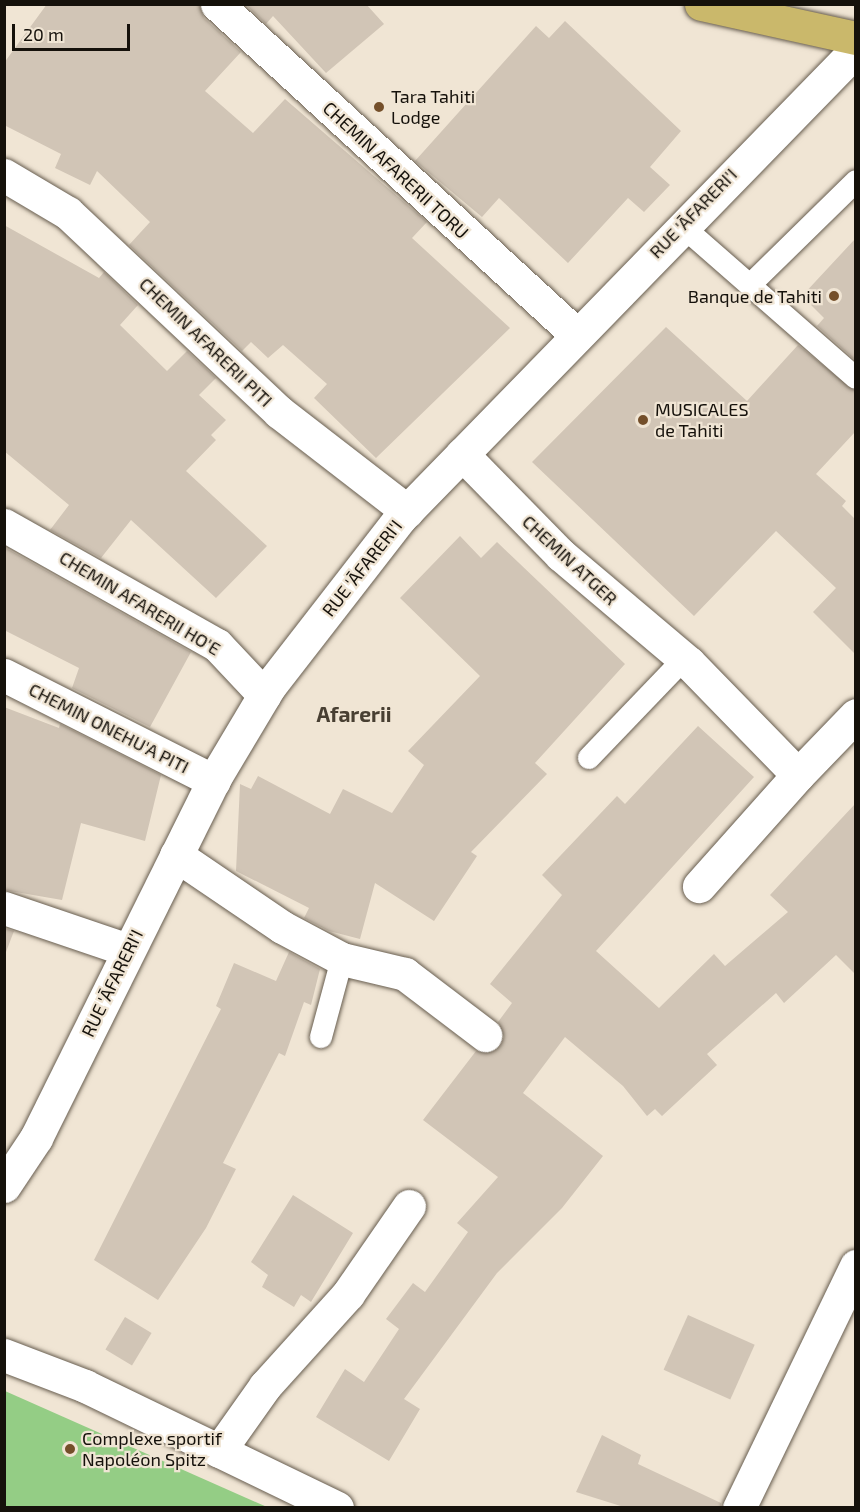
<!DOCTYPE html>
<html>
<head>
<meta charset="utf-8">
<style>
  body { margin:0 }
  #map { position:relative; width:860px; height:1512px; overflow:hidden; background:#f0e5d4; font-family:"Exo 2",sans-serif }
  div>[style] { position:absolute }
  [style*='--x'] { left:calc(var(--x)*1px); top:calc(var(--y)*1px); width:calc(var(--w)*1px); rotate:calc(var(--a)*1deg) }
  .green>* { inset:0; background:#94cd85 }
  .building>* { inset:0; background:#d1c5b6; transform-origin:0 0 }
  .roads { filter:drop-shadow(0 0 2px #675d4f) drop-shadow(0 0 2px #675d4f) }
  .lane>* { height:22px; margin:-11px; padding:0 11px; transform-origin:11px; border-radius:11px; background:#fff }
  .street>* { height:33px; margin:-16.5px; padding:0 16.5px; transform-origin:16.5px; border-radius:16.5px; background:#fff }
  .secondary>* { height:33px; margin:-16.5px; padding:0 16.5px; transform-origin:16.5px; border-radius:16.5px; background:#fff }
  .primary>* { height:33px; margin:-16.5px; padding:0 16.5px; transform-origin:16.5px; border-radius:16.5px; background:#cab86b }
  .dots>* { width:16px; height:16px; translate:-50% -50%; box-sizing:border-box; border:3px solid #f0e5d4; border-radius:50% }
  span { translate:-50% -50%; white-space:nowrap; text-align:center; line-height:1.15; -webkit-text-stroke:4.5px #f0e5d4; paint-order:stroke }
  .poi-label { font-size:18px; color:#15110b }
  .left { translate:0 -50%; text-align:left }
  .right { translate:-100% -50%; text-align:right }
  .street-label { font-size:18px; color:#15110b }
  .quarter-label { font-size:21px; color:#483f32; font-weight:700 }
  .frame { position:absolute; inset:0; border:6px solid #15110b; pointer-events:none }
  .scale { position:absolute; left:12px; top:24px; width:118px; height:27px; box-sizing:border-box; border:3px solid #15110b; border-top:0; padding-left:8px; font-size:18px; line-height:21px; white-space:nowrap; color:#15110b; -webkit-text-stroke:4px #f0e5d4; paint-order:stroke }
</style>
</head>
<body>
<div id="map">
  <div class="green">
    <div style="clip-path:polygon(5px 1391px,267px 1507px,5px 1507px)"></div>
  </div>
  <div class="building">
    <div style="clip-path:polygon(47px 4px,199px 4px,204px 18px,241px 52px,205px 91px,253px 133px,285px 99px,427px 222px,412px 238px,510px 328px,376px 458px,314px 398px,327px 384px,283px 345px,268px 358px,251px 342px,242px 351px,129px 245px,150px 222px,97px 171px,90px 185px,55px 168px,61px 154px,4px 125px,4px 63px)"></div>
    <div style="clip-path:polygon(245px 4px,366px 4px,384px 24px,326px 73px,273px 16px,266px 24px)"></div>
    <div style="clip-path:polygon(565px 21px,681px 131px,650px 167px,670px 185px,644px 212px,628px 198px,568px 263px,499px 198px,482px 217px,415px 161px,536px 26px,549px 38px)"></div>
    <div style="clip-path:polygon(4px 225px,99px 278px,104px 272px,138px 305px,120px 325px,167px 371px,187px 351px,216px 378px,199px 395px,226px 420px,211px 435px,216px 440px,186px 471px,267px 546px,216px 598px,131px 520px,101px 558px,50px 530px,69px 505px,4px 451px)"></div>
    <div style="clip-path:polygon(855px 239px,855px 360px,817px 326px,824px 318px,802px 296px)"></div>
    <div style="clip-path:polygon(666px 327px,747px 401px,798px 345px,855px 391px,855px 432px,816px 474px,846px 501px,842px 506px,855px 519px,855px 654px,813px 612px,836px 588px,776px 531px,694px 616px,532px 462px)"></div>
    <div style="clip-path:polygon(460px 536px,481px 558px,497px 542px,625px 664px,535px 763px,547px 774px,471px 852px,477px 856px,434px 921px,375px 883px,360px 939px,329px 931px,304px 918px,309px 908px,236px 871px,240px 784px,251px 789px,258px 776px,330px 814px,343px 789px,392px 813px,424px 765px,408px 751px,480px 676px,400px 598px)"></div>
    <div style="clip-path:polygon(4px 547px,191px 652px,150px 727px,72px 688px,79px 668px,4px 630px)"></div>
    <div style="clip-path:polygon(4px 707px,59px 728px,60px 724px,161px 775px,145px 841px,81px 823px,62px 900px,4px 890px)"></div>
    <div style="clip-path:polygon(698px 726px,754px 777px,596px 951px,659px 1008px,714px 954px,725px 966px,788px 912px,770px 895px,855px 804px,855px 974px,836px 955px,784px 1003px,776px 993px,707px 1054px,717px 1065px,662px 1116px,655px 1109px,647px 1116px,623px 1086px,565px 1037px,523px 1093px,603px 1156px,562px 1208px,497px 1273px,404px 1399px,420px 1409px,389px 1461px,316px 1417px,345px 1369px,364px 1382px,399px 1329px,386px 1319px,413px 1283px,425px 1292px,468px 1232px,457px 1223px,498px 1177px,423px 1120px,476px 1051px,492px 1052px,500px 1046px,504px 1037px,498px 1022px,512px 1003px,490px 984px,562px 895px,542px 875px,617px 796px,625px 804px)"></div>
    <div style="clip-path:polygon(4px 928px,14px 931px,6px 952px,4px 951px)"></div>
    <div style="clip-path:polygon(289px 952px,320px 969px,311px 1005px,304px 1002px,285px 1056px,279px 1053px,223px 1163px,236px 1169px,206px 1228px,158px 1300px,94px 1260px,221px 1009px,216px 1006px,234px 963px,276px 981px)"></div>
    <div style="clip-path:polygon(293px 1195px,353px 1233px,311px 1302px,301px 1295px,294px 1307px,262px 1287px,268px 1275px,251px 1262px)"></div>
    <div style="left:688px;top:1315px;width:73px;height:60px;rotate:24deg"></div>
    <div style="left:125px;top:1317px;width:31px;height:38px;rotate:31deg"></div>
    <div style="clip-path:polygon(602px 1435px,641px 1455px,638px 1464px,721px 1503px,721px 1508px,627px 1508px,576px 1492px)"></div>
  </div>
  <div class="roads">
    <div class="lane">
      <div style="--x:681;--y:225;--w:232;--a:41.2"></div>
      <div style="--x:751;--y:284;--w:147;--a:-44.4"></div>
      <div style="--x:589;--y:758;--w:137;--a:-46.2"></div>
      <div style="--x:321;--y:1037;--w:81;--a:-74.9"></div>
    </div>
    <div class="street">
      <div style="--x:217;--y:4;--w:488;--a:42.6"></div>
      <div style="--x:4;--y:175;--w:74;--a:30.7"></div>
      <div style="--x:68;--y:213;--w:290;--a:43.3"></div>
      <div style="--x:279;--y:412;--w:162;--a:37.7"></div>
      <div style="--x:462;--y:454;--w:141;--a:45.6"></div>
      <div style="--x:561;--y:555;--w:167;--a:40.2"></div>
      <div style="--x:689;--y:663;--w:156;--a:45.8"></div>
      <div style="--x:798;--y:775;--w:149;--a:131.7"></div>
      <div style="--x:4;--y:525;--w:244;--a:29.4"></div>
      <div style="--x:217;--y:645;--w:69;--a:46.8"></div>
      <div style="--x:4;--y:675;--w:235;--a:26.8"></div>
      <div style="--x:798;--y:775;--w:83;--a:-46"></div>
      <div style="--x:176;--y:855;--w:128;--a:34.2"></div>
      <div style="--x:282;--y:927;--w:68;--a:28.1"></div>
      <div style="--x:342;--y:959;--w:65;--a:13.4"></div>
      <div style="--x:405;--y:974;--w:101;--a:37.3"></div>
      <div style="--x:4;--y:908;--w:131;--a:18.7"></div>
      <div style="--x:4;--y:1355;--w:87;--a:20.9"></div>
      <div style="--x:85;--y:1386;--w:280;--a:25.8"></div>
      <div style="--x:219;--y:1451;--w:80;--a:-54.7"></div>
      <div style="--x:265;--y:1386;--w:124;--a:-47.9"></div>
      <div style="--x:348;--y:1294;--w:107;--a:-55.3"></div>
      <div style="--x:739;--y:1508;--w:269;--a:-64.2"></div>
    </div>
    <div class="secondary">
      <div style="--x:4;--y:1186;--w:58;--a:-56.3"></div>
      <div style="--x:36;--y:1138;--w:404;--a:-63.6"></div>
      <div style="--x:216;--y:776;--w:104;--a:-59.2"></div>
      <div style="--x:269;--y:687;--w:215;--a:-52.2"></div>
      <div style="--x:401;--y:517;--w:652;--a:-45.75"></div>
    </div>
    <div class="primary">
      <div style="--x:701;--y:4;--w:159;--a:12.4"></div>
    </div>
  </div>
  <div class="dots">
    <div style="left:379px;top:107px;background:#744f2a"></div>
    <div style="left:834px;top:296px;background:#744f2a"></div>
    <div style="left:643px;top:420px;background:#744f2a"></div>
    <div style="left:70px;top:1449px;background:#744f2a"></div>
  </div>
  <div class="poi-label">
    <span class="left" style="left:391px;top:107px">Tara Tahiti<br>Lodge</span>
    <span class="right" style="left:822px;top:296px">Banque de Tahiti</span>
    <span class="left" style="left:655px;top:420px">MUSICALES<br>de Tahiti</span>
    <span class="left" style="left:82px;top:1449px">Complexe sportif<br>Napoléon Spitz</span>
  </div>
  <div class="street-label">
    <span style="left:396px;top:170px;rotate:43deg">CHEMIN AFARERII TORU</span>
    <span style="left:693px;top:213px;rotate:-46deg">RUE 'ĀFARERI'I</span>
    <span style="left:206px;top:342px;rotate:44deg">CHEMIN AFARERII PITI</span>
    <span style="left:570px;top:560px;rotate:43deg">CHEMIN ATGER</span>
    <span style="left:362px;top:568px;rotate:-52deg">RUE 'ĀFARERI'I</span>
    <span style="left:140px;top:603px;rotate:31deg">CHEMIN AFARERII HO'E</span>
    <span style="left:109px;top:728px;rotate:27deg">CHEMIN ONEHU'A PITI</span>
    <span style="left:112px;top:983px;rotate:-64deg">RUE 'ĀFARERI'I</span>
  </div>
  <div class="quarter-label">
    <span style="left:354px;top:714px">Afarerii</span>
  </div>
  <div class="frame"></div>
  <div class="scale">20 m</div>
</div>
</body>
</html>
